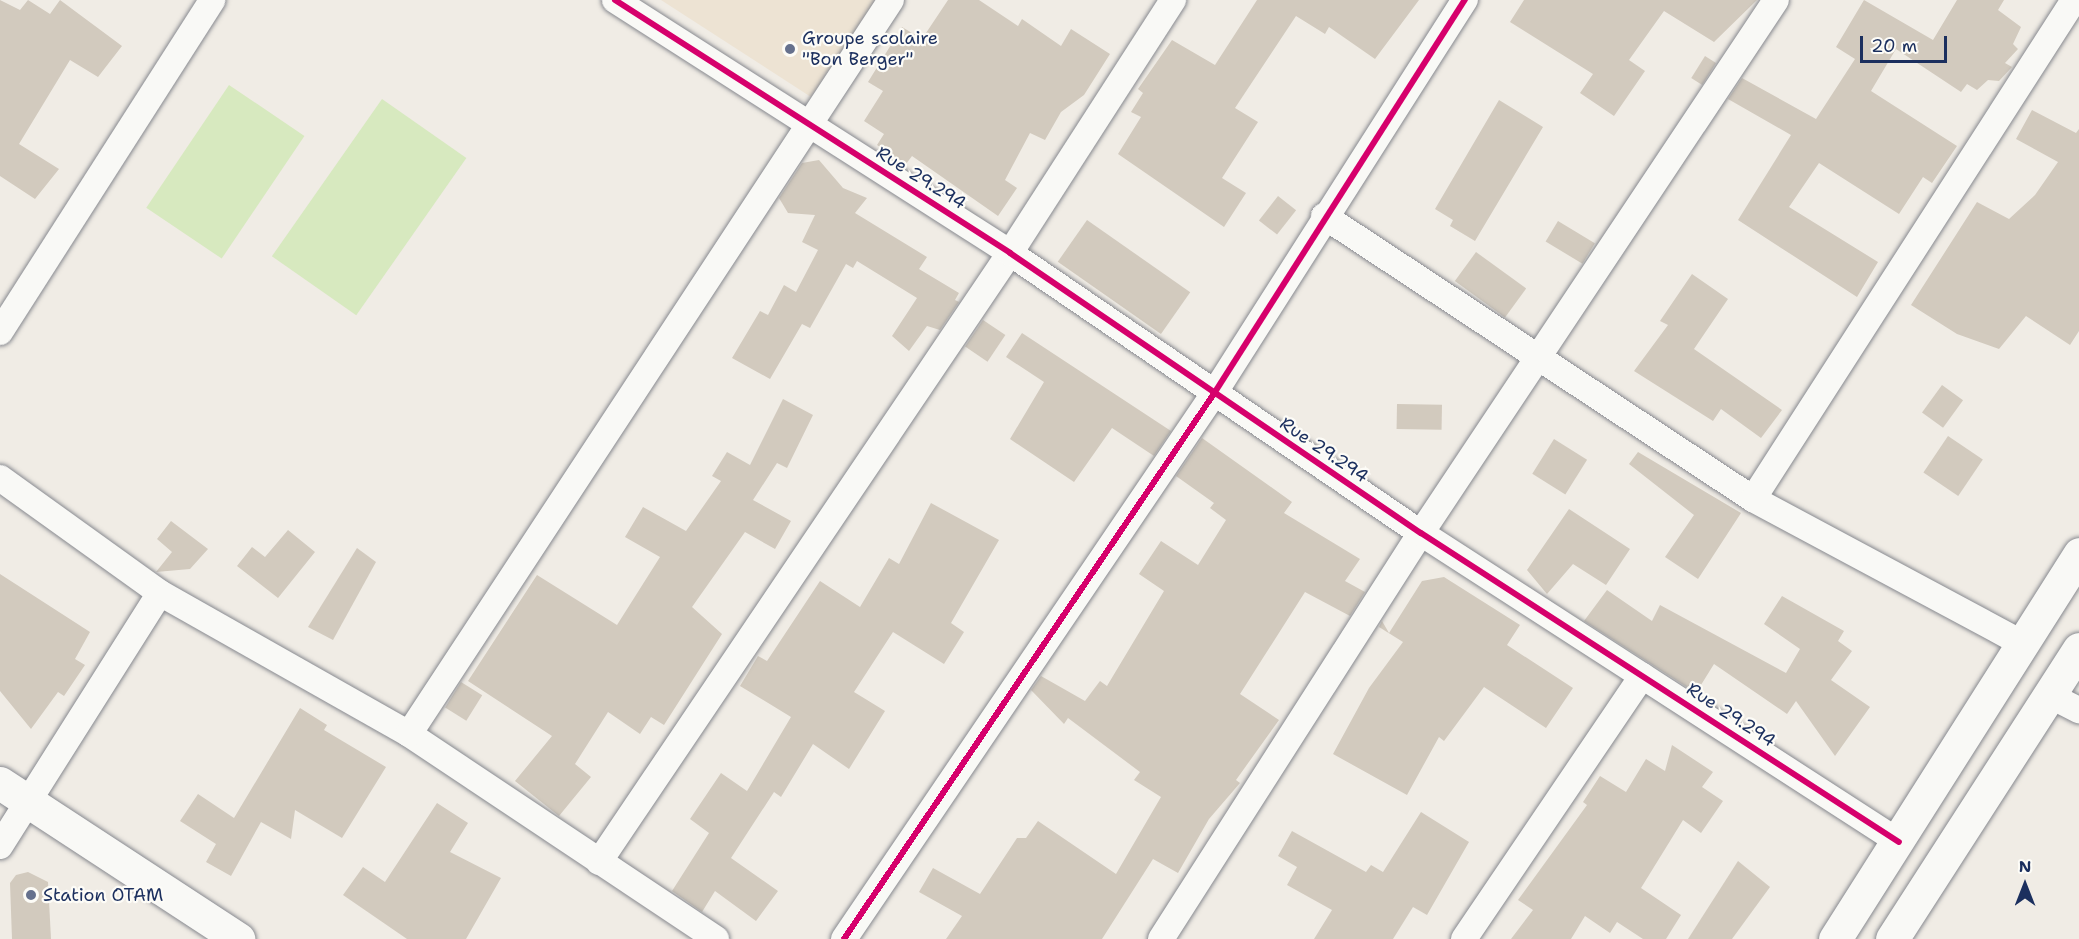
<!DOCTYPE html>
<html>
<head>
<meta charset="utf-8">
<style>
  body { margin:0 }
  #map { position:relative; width:2079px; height:939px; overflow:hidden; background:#f0ece5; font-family:"Shantell Sans",sans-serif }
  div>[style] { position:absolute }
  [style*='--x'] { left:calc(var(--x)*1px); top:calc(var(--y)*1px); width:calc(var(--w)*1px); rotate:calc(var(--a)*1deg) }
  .built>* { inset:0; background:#ede3d3 }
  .green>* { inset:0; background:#d7e9bf; transform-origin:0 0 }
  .building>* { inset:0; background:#d2cabe; transform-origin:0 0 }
  .roads { filter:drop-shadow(0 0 2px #87898f) drop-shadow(0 0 2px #87898f) }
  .street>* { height:26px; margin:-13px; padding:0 13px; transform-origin:13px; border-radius:13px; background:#f9f9f6 }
  .secondary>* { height:33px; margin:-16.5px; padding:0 16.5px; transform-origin:16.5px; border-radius:16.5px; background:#f9f9f6 }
  .cycleway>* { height:6px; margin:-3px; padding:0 3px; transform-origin:3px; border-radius:3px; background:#d6006c }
  .dots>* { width:16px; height:16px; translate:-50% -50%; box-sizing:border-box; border:3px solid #fdfcf7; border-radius:50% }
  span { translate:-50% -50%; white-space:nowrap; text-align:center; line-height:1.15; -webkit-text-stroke:4.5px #fdfcf7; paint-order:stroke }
  .poi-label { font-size:18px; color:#1b2f5e }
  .left { translate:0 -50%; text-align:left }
  .street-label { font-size:18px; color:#1b2f5e }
  .north { position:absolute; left:1995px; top:855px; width:60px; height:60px; -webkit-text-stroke:4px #fdfcf7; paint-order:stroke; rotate:0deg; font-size:16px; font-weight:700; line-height:24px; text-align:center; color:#1b2f5e }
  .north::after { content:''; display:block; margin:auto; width:21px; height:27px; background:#1b2f5e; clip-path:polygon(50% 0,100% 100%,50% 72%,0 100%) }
  .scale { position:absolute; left:1860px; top:36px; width:87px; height:27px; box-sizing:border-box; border:3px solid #1b2f5e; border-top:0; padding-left:8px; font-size:18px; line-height:21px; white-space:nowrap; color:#1b2f5e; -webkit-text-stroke:4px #fdfcf7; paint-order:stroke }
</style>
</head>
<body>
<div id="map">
  <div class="built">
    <div style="clip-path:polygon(661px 0,875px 0,811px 97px)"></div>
  </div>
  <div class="green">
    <div style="left:229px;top:85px;width:91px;height:148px;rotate:34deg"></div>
    <div style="left:382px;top:99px;width:103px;height:192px;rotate:35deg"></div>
  </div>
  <div class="building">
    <div style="clip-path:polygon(0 0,20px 10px,28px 0,50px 14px,60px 0,122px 46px,98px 77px,70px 60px,19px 144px,59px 169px,35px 199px,0 176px)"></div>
    <div style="clip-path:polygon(948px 0,979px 0,1018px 26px,1022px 19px,1061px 46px,1071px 29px,1110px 54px,1084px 95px,1061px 112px,1045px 140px,1030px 133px,1005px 180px,1017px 188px,998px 216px,912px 156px,906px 164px,877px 145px,884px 134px,864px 121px,883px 91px,868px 82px,902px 27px,922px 39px)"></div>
    <div style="clip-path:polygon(1257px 0,1419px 0,1375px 59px,1329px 27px,1325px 34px,1296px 16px,1235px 108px,1258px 122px,1222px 178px,1246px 193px,1224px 227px,1118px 154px,1141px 117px,1131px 112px,1143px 93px,1138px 89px,1172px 40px,1215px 65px)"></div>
    <div style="clip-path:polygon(1524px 0,1757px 0,1714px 42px,1664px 11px,1629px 60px,1645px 71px,1614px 116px,1580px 93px,1593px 74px,1510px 22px)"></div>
    <div style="clip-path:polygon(1864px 0,1933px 40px,1957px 0,2004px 0,1998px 10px,2021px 27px,2013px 44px,2018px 49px,2005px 63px,2012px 67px,1999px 81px,1988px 80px,1977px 90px,1967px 84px,1961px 92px,1896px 49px,1871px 91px,1957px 146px,1932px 183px,1923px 177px,1899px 214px,1819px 163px,1789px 207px,1878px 262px,1857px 297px,1738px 220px,1791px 135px,1728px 99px,1742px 78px,1816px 119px,1855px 59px,1836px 47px)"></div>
    <div style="left:1705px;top:56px;width:13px;height:26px;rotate:32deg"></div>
    <div style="clip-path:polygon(1499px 100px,1543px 127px,1475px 241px,1450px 226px,1453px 220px,1435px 209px)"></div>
    <div style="clip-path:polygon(2032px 110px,2076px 133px,2079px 129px,2079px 331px,2070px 345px,2026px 316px,1999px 349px,1957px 334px,1911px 305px,1977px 202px,2009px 219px,2035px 195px,2058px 162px,2016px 139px)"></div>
    <div style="clip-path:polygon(819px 160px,843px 188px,867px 198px,855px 213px,927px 257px,919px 269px,959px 293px,955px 300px,959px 302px,940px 330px,927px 326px,909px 351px,892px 336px,917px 298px,857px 261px,853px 268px,846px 264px,810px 328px,802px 324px,770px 379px,732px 358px,760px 311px,768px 315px,784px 285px,796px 292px,818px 250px,802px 242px,815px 215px,788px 213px,779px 198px,802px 163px)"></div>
    <div style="left:1278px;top:196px;width:23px;height:31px;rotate:38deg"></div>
    <div style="left:1087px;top:220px;width:126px;height:51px;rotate:35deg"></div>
    <div style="left:1558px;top:221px;width:43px;height:24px;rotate:31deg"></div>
    <div style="left:1476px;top:252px;width:62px;height:36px;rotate:36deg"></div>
    <div style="clip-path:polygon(1692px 274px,1728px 299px,1694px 349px,1782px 410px,1761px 438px,1721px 409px,1713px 421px,1634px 371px,1668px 325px,1660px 321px)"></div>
    <div style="left:983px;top:320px;width:27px;height:32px;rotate:34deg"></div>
    <div style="clip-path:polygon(1022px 333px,1171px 431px,1154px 456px,1112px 428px,1074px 482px,1010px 439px,1044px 382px,1006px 357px)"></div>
    <div style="left:1942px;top:385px;width:26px;height:34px;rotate:36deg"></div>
    <div style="clip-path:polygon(783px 399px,813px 415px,787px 468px,777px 463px,753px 500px,791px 521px,775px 549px,745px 532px,692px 607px,722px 634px,664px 725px,651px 717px,640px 734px,608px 712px,575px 764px,591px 777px,559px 816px,515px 781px,552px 736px,468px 681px,537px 575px,617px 625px,660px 557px,625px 537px,643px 507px,686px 531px,721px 481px,712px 476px,727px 452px,750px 465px)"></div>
    <div style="left:1397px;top:404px;width:45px;height:25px;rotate:1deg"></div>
    <div style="left:1948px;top:436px;width:42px;height:44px;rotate:34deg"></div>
    <div style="clip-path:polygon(1202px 438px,1292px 502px,1284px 513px,1360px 559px,1345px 581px,1365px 592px,1350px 616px,1305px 592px,1240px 694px,1279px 720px,1236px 780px,1240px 783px,1209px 819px,1178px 873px,1153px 859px,1102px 939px,946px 939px,962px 916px,919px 892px,933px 868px,980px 894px,1017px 838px,1026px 838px,1038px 821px,1116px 874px,1161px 797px,1134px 780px,1140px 772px,1068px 718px,1064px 724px,1031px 690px,1041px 676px,1085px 701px,1100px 681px,1107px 686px,1164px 591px,1139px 574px,1161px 541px,1198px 565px,1226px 520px,1210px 508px,1214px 503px,1176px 476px)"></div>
    <div style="left:1554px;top:439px;width:39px;height:41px;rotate:32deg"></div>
    <div style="clip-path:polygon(1638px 452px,1741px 513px,1698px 579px,1665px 557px,1694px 515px,1629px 464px)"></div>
    <div style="clip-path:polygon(931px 503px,999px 540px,951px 623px,964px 632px,944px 664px,893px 632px,854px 692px,885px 711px,849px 769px,813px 744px,781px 797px,774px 792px,731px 858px,778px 891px,756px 921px,715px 891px,702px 912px,672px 891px,709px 833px,690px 819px,721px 773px,747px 791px,791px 717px,740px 686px,758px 656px,767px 661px,820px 581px,860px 607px,889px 558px,899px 564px)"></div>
    <div style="clip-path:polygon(1569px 509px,1630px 549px,1606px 585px,1573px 564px,1547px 594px,1527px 570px)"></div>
    <div style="clip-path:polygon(171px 521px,208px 549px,190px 569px,156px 572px,172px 552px,157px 539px)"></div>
    <div style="clip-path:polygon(288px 530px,315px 552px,278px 598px,237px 566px,252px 547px,265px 557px)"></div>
    <div style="clip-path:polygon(357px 548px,376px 562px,333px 640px,308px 627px)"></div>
    <div style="clip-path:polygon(0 574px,90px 632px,75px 659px,85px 665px,64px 696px,58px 692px,31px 729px,0 691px)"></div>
    <div style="clip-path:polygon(1444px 577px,1520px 625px,1507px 645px,1573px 688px,1546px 728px,1484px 687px,1444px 741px,1439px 737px,1407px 795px,1333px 754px,1369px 688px,1403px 642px,1379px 627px,1382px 621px,1389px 633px,1422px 581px)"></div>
    <div style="clip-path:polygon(1607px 590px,1652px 621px,1660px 605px,1786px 673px,1800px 649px,1764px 624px,1782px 596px,1844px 631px,1838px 641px,1852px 651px,1831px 680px,1870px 707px,1835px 756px,1796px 701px,1787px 714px,1714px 664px,1696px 693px,1584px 621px)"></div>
    <div style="left:461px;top:682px;width:25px;height:30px;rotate:32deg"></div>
    <div style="clip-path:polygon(300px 708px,327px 725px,324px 730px,386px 767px,342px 838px,295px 810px,291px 839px,261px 822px,231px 876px,206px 862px,216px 844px,180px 821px,198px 794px,234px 818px)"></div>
    <div style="clip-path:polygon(1672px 745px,1713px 772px,1702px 787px,1723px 801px,1701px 833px,1683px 820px,1641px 888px,1681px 915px,1666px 939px,1643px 939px,1617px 922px,1610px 933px,1585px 916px,1571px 939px,1511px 939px,1533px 910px,1518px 900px,1587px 805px,1583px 802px,1600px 776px,1626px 792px,1646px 759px,1665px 771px)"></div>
    <div style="clip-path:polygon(437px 803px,468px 823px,450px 852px,501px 878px,466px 939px,407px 939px,343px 895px,363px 867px,385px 882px)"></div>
    <div style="clip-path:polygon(1421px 812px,1469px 842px,1427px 915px,1413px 907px,1393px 939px,1314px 939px,1332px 910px,1287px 885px,1297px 867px,1278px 856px,1292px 831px,1366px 872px,1371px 865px,1383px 872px)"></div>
    <div style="clip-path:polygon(1738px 861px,1770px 887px,1732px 939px,1688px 939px)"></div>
    <div style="clip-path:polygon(28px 872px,48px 882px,51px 939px,12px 939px,10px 883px,16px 875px)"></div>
  </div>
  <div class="roads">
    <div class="street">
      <div style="--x:615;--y:0;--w:469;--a:32.6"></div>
      <div style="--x:1010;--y:253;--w:497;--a:34.3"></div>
      <div style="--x:1421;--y:533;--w:569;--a:32.88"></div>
      <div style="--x:1324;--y:216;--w:514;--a:33.41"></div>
      <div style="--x:1753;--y:499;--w:303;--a:28.2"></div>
      <div style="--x:0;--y:332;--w:394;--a:-57.4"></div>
      <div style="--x:0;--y:478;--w:197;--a:35.7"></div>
      <div style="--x:160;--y:593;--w:286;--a:29.5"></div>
      <div style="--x:409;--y:734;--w:369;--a:33.7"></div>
      <div style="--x:1753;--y:499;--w:593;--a:-57.25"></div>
      <div style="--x:2049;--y:695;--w:34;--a:27"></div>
      <div style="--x:409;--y:734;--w:878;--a:-56.71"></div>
      <div style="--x:0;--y:846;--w:299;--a:-57.7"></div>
      <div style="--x:599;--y:862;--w:735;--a:-55.99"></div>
      <div style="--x:1010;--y:253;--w:301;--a:-57.2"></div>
      <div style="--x:844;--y:939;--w:657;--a:-55.85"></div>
      <div style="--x:1213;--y:395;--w:469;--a:-57.5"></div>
      <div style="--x:1161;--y:939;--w:482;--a:-57.4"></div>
      <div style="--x:1421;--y:533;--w:640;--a:-56.33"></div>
      <div style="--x:1464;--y:939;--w:318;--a:-55.9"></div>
    </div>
    <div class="secondary">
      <div style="--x:0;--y:783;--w:285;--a:33.2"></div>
      <div style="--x:1835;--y:939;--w:456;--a:-57.6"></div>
      <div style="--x:1892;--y:939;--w:345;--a:-57.2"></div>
    </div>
  </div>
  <div class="cycleway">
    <div style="--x:615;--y:0;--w:469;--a:32.6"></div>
    <div style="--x:1010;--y:253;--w:497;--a:34.3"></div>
    <div style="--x:1421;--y:533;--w:569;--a:32.88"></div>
    <div style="--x:844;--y:939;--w:657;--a:-55.85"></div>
    <div style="--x:1213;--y:395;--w:469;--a:-57.5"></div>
  </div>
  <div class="dots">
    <div style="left:790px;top:49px;background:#66718d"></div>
    <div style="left:31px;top:895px;background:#66718d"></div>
  </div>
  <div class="poi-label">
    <span class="left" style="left:802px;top:49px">Groupe scolaire<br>"Bon Berger"</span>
    <span class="left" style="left:43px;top:895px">Station OTAM</span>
  </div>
  <div class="street-label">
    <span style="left:921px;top:178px;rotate:32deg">Rue 29.294</span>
    <span style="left:1324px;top:450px;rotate:34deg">Rue 29.294</span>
    <span style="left:1731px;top:715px;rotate:33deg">Rue 29.294</span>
  </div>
  <div class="north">N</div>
  <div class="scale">20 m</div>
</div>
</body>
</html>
